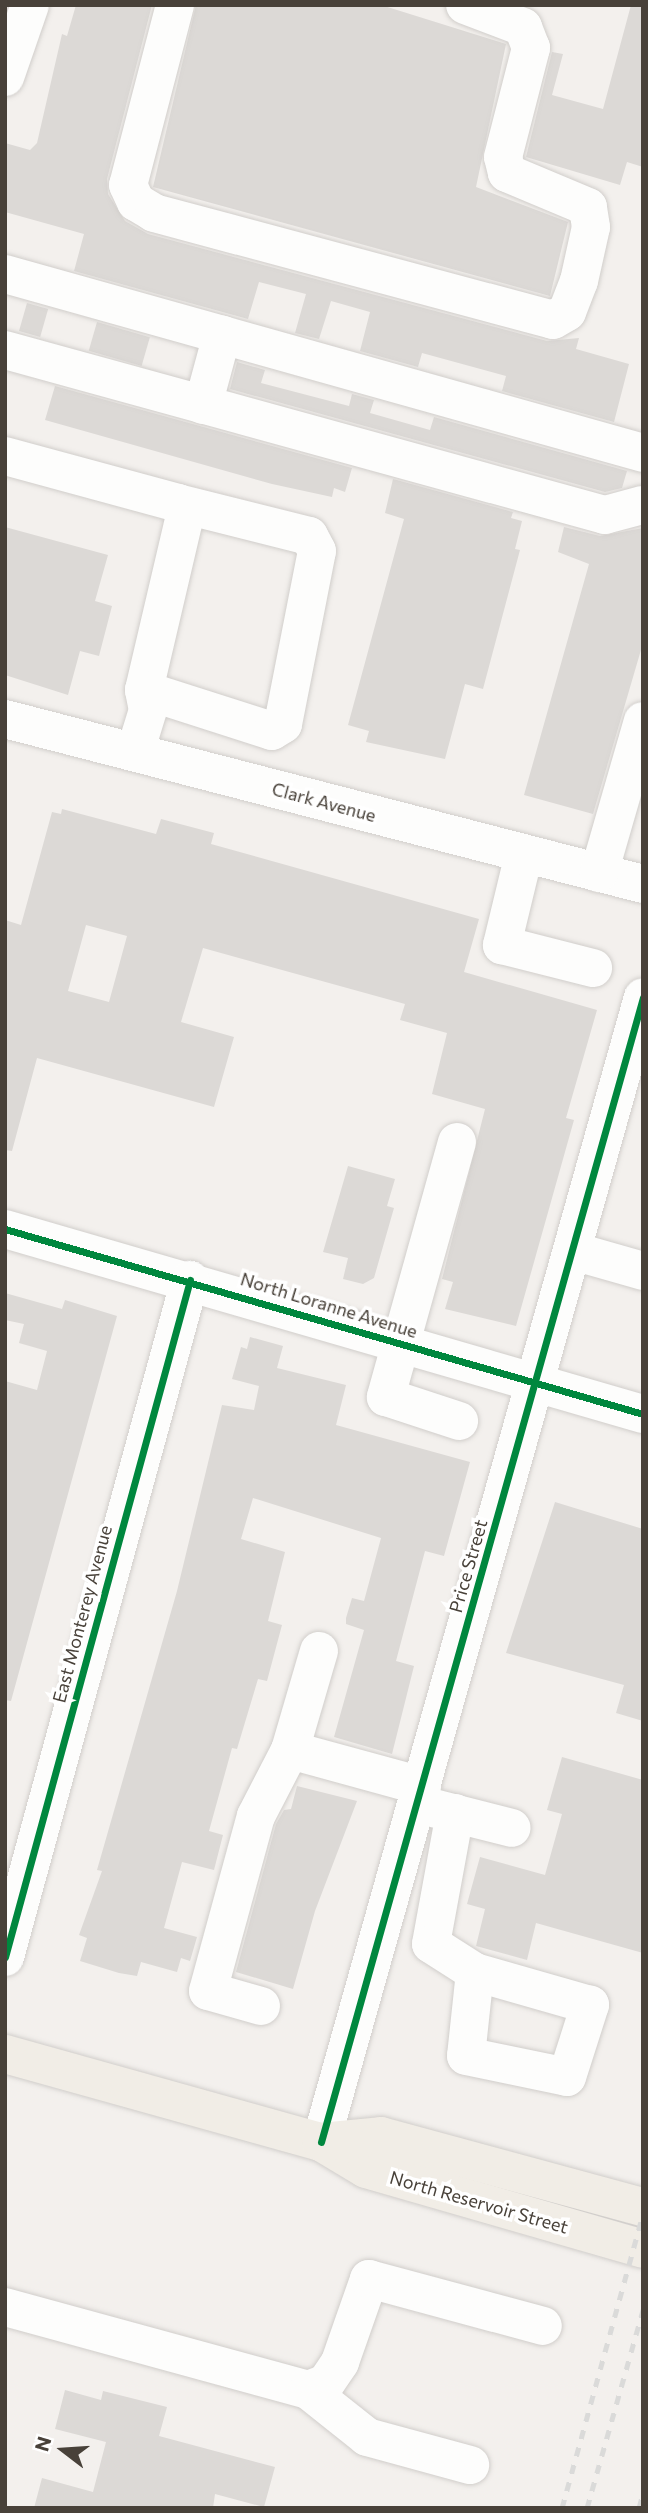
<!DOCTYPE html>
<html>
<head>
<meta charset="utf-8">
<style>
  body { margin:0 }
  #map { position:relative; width:648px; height:2513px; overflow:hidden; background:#f3f0ed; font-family:Commissioner,sans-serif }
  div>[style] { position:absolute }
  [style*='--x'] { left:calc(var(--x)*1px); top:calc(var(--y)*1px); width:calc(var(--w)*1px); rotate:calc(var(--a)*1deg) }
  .building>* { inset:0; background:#dcd9d6; transform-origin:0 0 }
  .roads { filter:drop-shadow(0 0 2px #d1cecb) drop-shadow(0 0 2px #d1cecb) }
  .minor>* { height:38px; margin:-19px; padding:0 19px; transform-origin:19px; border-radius:19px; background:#fdfdfc }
  .major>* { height:38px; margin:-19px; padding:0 19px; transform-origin:19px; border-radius:19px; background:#f1ede6 }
  .rail>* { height:5px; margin-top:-2.5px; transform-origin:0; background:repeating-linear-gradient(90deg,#dadad9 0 9px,transparent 0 18px) }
  .cycleway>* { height:7px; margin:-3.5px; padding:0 3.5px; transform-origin:3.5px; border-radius:3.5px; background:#00873e }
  span { translate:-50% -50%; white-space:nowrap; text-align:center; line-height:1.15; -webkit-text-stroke:7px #fff; paint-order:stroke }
  .street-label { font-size:18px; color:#484139 }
  .frame { position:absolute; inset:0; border:7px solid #484139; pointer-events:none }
  .north { position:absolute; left:28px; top:2415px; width:70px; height:70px; -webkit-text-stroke:5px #fff; paint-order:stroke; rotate:287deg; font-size:19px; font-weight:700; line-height:28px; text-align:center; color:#484139 }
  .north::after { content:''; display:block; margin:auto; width:24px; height:32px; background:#484139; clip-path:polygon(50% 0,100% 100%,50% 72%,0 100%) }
</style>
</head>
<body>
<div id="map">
  <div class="building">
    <div style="clip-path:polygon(76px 5px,152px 5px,107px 179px,108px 194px,125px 221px,148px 234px,547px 341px,579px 338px,576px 349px,629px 364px,614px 422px,502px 391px,506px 376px,422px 353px,418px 367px,360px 351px,370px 312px,331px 301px,319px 339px,295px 333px,306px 294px,259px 282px,248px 319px,74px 271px,84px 234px,5px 212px,5px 143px,30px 150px,37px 143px,62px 34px,67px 36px)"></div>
    <div style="clip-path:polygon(196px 5px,381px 5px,506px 44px,476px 187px,568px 222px,550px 296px,153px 187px)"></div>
    <div style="clip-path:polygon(631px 5px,643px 5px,643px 167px,627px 162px,620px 185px,526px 157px,552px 52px,563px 54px,552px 95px,603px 109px)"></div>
    <div style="left:27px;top:303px;width:22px;height:29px;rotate:16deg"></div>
    <div style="left:97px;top:322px;width:55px;height:30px;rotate:16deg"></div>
    <div style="clip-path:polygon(237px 362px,265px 370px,261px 383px,349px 406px,352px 394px,374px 400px,370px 413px,430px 430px,434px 417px,627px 471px,622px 488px,605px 492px,230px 389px)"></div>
    <div style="clip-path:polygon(55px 386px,352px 468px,345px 492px,334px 488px,332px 497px,272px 484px,45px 420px)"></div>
    <div style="clip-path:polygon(393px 479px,513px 512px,511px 518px,522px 521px,515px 549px,520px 550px,483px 689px,465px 684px,445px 759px,366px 742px,369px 731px,348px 725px,404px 519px,385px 513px)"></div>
    <div style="clip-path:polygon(5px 527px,108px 555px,95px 601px,112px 606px,99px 656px,80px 651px,68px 695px,5px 675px)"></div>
    <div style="clip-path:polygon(564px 527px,600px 536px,643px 528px,643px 643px,593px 814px,524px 795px,589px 564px,558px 552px)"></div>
    <div style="clip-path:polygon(evenodd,62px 809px,156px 834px,161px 819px,214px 833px,211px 844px,479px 919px,464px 972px,597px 1010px,566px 1118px,574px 1120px,516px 1326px,445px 1309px,453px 1282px,442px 1279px,485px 1109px,432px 1094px,447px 1033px,400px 1020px,405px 1004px,203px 948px,181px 1022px,234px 1037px,214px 1107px,37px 1058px,12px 1151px,5px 1150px,5px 920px,21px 925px,52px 812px,61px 814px,62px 809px,86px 925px,127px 936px,109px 1002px,68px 991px,86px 925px)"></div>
    <div style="clip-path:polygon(348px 1166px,395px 1179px,387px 1206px,394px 1208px,374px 1278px,363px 1284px,343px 1279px,348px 1258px,323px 1252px)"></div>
    <div style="clip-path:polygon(5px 1293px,62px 1309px,65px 1300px,117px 1316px,11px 1701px,5px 1700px,5px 1381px,37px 1390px,47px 1351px,19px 1343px,24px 1324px,5px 1320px)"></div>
    <div style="clip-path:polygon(250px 1337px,283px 1346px,277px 1368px,346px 1385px,336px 1425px,470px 1462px,444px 1556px,425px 1551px,396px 1661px,414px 1666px,392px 1754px,334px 1737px,364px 1630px,346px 1624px,346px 1618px,352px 1598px,364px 1601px,381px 1538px,253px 1498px,241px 1539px,285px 1552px,268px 1621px,282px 1625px,267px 1681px,258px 1679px,237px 1749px,232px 1748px,209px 1831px,223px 1835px,214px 1870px,182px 1862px,164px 1928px,197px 1937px,190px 1961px,181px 1958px,177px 1972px,141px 1962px,137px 1976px,119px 1973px,80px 1961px,87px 1938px,79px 1935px,102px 1871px,97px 1870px,177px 1591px,222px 1405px,254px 1410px,259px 1386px,232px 1379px,241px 1347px,247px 1349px)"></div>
    <div style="clip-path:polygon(555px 1502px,643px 1529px,643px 1721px,616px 1713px,624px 1685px,506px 1653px)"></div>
    <div style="clip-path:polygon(562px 1757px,643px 1780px,643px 1953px,536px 1923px,527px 1960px,476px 1946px,485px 1909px,467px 1904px,480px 1857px,545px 1875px,562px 1814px,547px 1810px)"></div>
    <div style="clip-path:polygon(297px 1786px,357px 1801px,315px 1911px,293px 1989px,236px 1972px,276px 1824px,284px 1810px,291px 1809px)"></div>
    <div style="clip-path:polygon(65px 2390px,101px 2400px,103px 2391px,167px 2407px,159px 2436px,275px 2467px,264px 2507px,215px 2494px,213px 2508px,34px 2508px,42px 2478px,93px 2492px,106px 2442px,55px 2429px)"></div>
  </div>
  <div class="roads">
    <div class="minor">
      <div style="--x:175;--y:5;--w:186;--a:104.6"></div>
      <div style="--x:128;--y:185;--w:19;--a:65"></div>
      <div style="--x:136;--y:202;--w:21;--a:31"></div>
      <div style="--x:154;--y:213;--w:413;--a:15"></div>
      <div style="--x:553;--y:320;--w:16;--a:-30"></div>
      <div style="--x:567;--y:312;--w:33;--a:-69"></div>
      <div style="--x:579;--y:281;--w:55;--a:-77.5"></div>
      <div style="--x:591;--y:227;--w:20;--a:-99"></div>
      <div style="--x:588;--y:207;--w:88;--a:-157.2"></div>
      <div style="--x:507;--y:173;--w:16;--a:-104"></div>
      <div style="--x:503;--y:157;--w:113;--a:-75.6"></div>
      <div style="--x:531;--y:48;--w:22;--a:-111"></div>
      <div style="--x:523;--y:27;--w:62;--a:-159.2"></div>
      <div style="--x:5;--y:77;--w:76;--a:-70.9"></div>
      <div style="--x:5;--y:274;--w:663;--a:15.67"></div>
      <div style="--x:5;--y:350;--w:622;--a:15.38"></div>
      <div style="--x:605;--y:515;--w:39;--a:-15"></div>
      <div style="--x:203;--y:405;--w:73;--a:-74.8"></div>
      <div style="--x:5;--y:456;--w:179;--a:15.2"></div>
      <div style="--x:178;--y:503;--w:11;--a:45"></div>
      <div style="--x:186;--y:511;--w:184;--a:103.2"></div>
      <div style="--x:144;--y:690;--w:20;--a:79"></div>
      <div style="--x:148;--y:710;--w:44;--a:107.2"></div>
      <div style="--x:144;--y:690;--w:134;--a:17.8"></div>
      <div style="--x:272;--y:731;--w:13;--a:-32"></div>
      <div style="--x:283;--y:724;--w:176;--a:-78.9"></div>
      <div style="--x:317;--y:551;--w:17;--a:-118"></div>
      <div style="--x:309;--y:536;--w:135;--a:-165.9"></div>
      <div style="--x:5;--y:719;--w:659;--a:14.5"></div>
      <div style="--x:524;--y:854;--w:94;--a:103.6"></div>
      <div style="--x:502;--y:945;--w:94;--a:14.2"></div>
      <div style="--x:599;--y:873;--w:158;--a:-73.9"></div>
      <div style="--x:457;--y:1142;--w:265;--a:105.6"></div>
      <div style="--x:386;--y:1397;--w:77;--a:18.2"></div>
      <div style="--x:5;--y:1229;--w:664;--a:16.17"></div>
      <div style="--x:573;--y:1251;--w:73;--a:15.9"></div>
      <div style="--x:319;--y:1651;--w:103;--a:106.3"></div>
      <div style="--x:290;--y:1750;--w:137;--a:15.3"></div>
      <div style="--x:433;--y:1808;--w:81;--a:14.2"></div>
      <div style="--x:455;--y:1813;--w:133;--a:100.4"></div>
      <div style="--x:431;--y:1944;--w:52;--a:32.5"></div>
      <div style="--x:475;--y:1972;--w:84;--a:96.1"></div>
      <div style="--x:466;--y:2056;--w:103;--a:11.7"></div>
      <div style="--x:567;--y:2077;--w:76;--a:-72.3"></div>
      <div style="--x:590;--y:2005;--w:120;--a:-164"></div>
      <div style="--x:5;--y:1957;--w:702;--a:-74.72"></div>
      <div style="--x:261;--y:2006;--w:55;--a:-164.2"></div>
      <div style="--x:208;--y:1991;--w:181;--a:-74.7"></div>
      <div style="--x:256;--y:1816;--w:74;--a:-62.7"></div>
      <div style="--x:321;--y:2142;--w:1189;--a:-74.29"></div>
      <div style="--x:5;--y:2307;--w:314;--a:15.3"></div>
      <div style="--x:308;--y:2390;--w:19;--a:-21"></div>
      <div style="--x:326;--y:2383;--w:25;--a:-56"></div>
      <div style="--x:340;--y:2362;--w:88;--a:-70.7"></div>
      <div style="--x:369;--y:2279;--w:180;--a:15.1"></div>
      <div style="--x:308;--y:2390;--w:75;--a:38.5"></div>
      <div style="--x:367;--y:2437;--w:107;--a:15.2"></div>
    </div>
    <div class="major">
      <div style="--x:5;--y:2054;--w:328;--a:15.6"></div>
      <div style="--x:321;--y:2142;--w:52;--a:31"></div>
      <div style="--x:366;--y:2169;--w:288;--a:16.1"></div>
      <div style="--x:321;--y:2142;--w:60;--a:-5.7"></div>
      <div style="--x:381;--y:2136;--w:271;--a:15.2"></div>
    </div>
  </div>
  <div class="rail">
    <div style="--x:562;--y:2508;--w:306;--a:-74.6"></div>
    <div style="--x:587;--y:2508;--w:206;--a:-74.2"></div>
    <div style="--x:639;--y:2508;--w:16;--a:-75"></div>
  </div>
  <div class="cycleway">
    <div style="--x:5;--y:1229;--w:664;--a:16.17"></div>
    <div style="--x:5;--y:1957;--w:702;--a:-74.72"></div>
    <div style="--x:321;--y:2142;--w:1189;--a:-74.29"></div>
  </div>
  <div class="street-label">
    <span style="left:324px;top:802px;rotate:15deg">Clark Avenue</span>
    <span style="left:329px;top:1305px;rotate:17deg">North Loranne Avenue</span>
    <span style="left:468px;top:1566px;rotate:-74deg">Price Street</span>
    <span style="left:82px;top:1614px;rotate:-75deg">East Monterey Avenue</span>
    <span style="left:479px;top:2202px;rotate:16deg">North Reservoir Street</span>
  </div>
  <div class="frame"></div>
  <div class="north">N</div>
</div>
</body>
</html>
